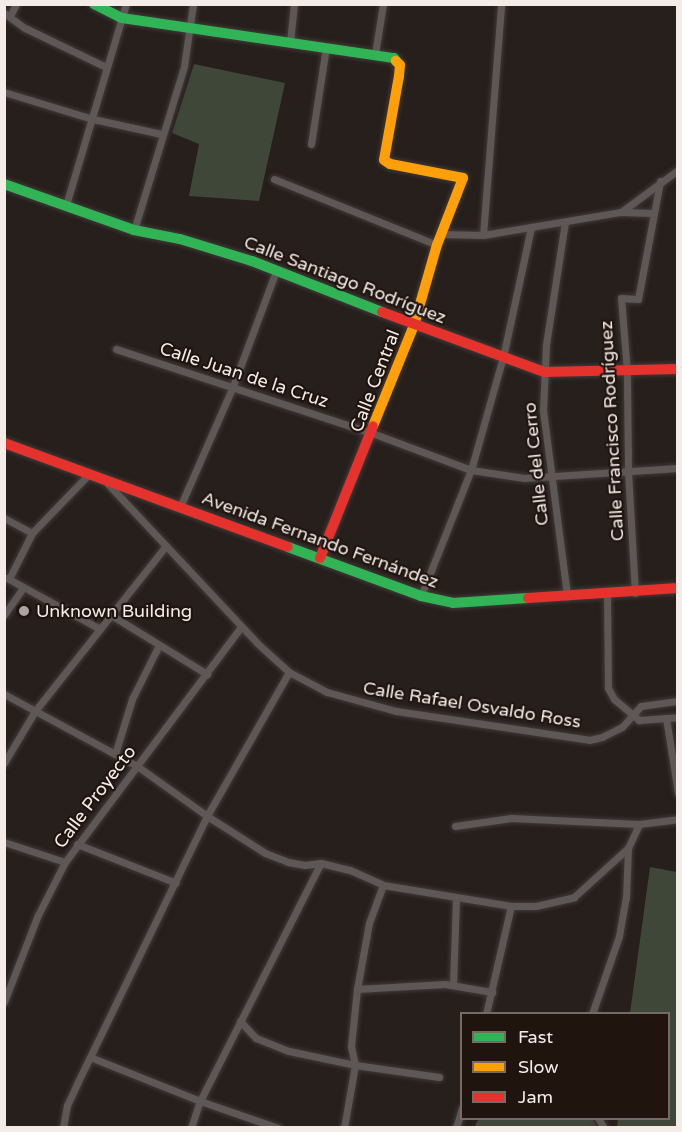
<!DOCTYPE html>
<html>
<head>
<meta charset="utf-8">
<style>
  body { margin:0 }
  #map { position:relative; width:682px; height:1132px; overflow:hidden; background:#261f1c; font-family:"Varela Round",sans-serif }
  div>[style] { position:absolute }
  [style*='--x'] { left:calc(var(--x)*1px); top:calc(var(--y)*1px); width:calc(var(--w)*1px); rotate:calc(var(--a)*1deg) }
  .green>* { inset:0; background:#3e4738 }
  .roads { filter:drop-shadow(0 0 2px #403a39) drop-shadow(0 0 2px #403a39) }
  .street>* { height:7px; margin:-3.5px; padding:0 3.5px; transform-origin:3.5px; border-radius:3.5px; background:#5d5855 }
  .fast>* { height:10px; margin:-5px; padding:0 5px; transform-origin:5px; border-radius:5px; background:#30b455 }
  .slow>* { height:10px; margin:-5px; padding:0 5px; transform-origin:5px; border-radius:5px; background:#ff9f0a }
  .jam>* { height:10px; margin:-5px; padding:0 5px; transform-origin:5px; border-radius:5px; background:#e5322d }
  .dots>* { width:16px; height:16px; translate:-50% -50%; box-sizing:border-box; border:3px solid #20140f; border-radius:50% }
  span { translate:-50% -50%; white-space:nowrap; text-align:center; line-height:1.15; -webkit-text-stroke:4.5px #20140f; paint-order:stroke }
  .street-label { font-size:18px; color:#f5ece8 }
  .poi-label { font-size:18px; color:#f5ece8 }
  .left { translate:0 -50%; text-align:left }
  .frame { position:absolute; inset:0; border:6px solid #f5ece8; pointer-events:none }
  .legend { position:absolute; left:460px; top:1012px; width:210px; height:108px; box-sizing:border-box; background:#20140f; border:2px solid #756a66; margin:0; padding:8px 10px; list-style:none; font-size:18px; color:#f5ece8 }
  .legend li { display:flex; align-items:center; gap:12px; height:30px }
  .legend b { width:30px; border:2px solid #756a66 }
</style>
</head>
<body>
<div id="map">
  <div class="green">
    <div style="clip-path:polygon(194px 64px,285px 83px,259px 201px,189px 196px,199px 144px,172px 133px)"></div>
    <div style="clip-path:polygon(650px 867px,677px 872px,677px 1127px,617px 1127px,618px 1119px,668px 1118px,668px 1014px,630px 1013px)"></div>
    <div style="clip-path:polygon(593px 1119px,597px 1127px,478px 1128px,475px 1125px,479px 1119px)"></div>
  </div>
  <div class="roads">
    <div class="street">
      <div style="--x:4;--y:13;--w:26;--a:36"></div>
      <div style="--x:25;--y:28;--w:90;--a:25.7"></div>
      <div style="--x:10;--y:16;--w:13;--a:-63"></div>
      <div style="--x:290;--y:42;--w:38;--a:-84"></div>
      <div style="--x:375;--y:54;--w:51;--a:-80.9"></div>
      <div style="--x:4;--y:92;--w:93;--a:16.9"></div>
      <div style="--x:93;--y:119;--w:70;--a:12.4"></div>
      <div style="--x:311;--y:144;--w:98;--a:-81.2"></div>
      <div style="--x:274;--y:179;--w:176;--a:22"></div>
      <div style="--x:66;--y:205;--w:210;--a:-73.4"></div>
      <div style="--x:621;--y:212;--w:71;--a:-36.4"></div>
      <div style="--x:565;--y:222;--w:124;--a:98.8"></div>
      <div style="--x:546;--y:345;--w:65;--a:92.6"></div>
      <div style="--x:543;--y:410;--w:188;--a:82.6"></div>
      <div style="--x:134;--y:230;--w:171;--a:-73"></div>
      <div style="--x:184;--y:66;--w:63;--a:-81.7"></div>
      <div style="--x:442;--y:234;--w:41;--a:1.4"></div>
      <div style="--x:483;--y:235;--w:140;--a:-9.5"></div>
      <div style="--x:621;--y:212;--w:32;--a:2"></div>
      <div style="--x:483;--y:235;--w:232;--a:-85.5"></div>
      <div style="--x:116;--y:349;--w:269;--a:18.2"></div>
      <div style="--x:372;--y:433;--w:106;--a:20.5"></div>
      <div style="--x:471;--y:470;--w:54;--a:8.6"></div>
      <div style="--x:524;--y:478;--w:154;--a:-3.7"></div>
      <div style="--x:107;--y:483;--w:219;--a:46.8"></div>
      <div style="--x:257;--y:643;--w:43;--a:42.2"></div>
      <div style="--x:289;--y:672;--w:43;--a:27.8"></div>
      <div style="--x:327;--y:692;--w:72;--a:15.4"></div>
      <div style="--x:396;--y:711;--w:195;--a:8.5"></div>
      <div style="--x:589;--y:740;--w:13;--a:-13"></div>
      <div style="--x:602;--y:737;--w:22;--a:-27"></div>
      <div style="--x:622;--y:727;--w:28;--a:-48"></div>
      <div style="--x:641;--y:706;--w:37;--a:-8"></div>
      <div style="--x:180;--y:507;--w:132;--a:-66.3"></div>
      <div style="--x:233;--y:386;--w:123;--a:-69.5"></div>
      <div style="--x:4;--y:518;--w:32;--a:28"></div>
      <div style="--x:7;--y:578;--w:106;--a:28.7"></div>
      <div style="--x:9;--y:579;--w:51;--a:-63.4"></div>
      <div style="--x:32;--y:533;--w:83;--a:-46"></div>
      <div style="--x:635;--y:593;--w:122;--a:-93.3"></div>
      <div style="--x:628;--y:471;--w:99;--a:-90.6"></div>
      <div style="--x:627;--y:372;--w:74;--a:-94.6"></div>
      <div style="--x:621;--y:298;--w:17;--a:3"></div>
      <div style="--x:638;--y:299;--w:120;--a:-79.4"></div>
      <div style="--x:607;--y:594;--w:94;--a:89.4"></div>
      <div style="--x:608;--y:688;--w:13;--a:61"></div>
      <div style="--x:614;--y:699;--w:33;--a:40"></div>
      <div style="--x:639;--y:720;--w:39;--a:-4"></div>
      <div style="--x:421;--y:596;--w:136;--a:-68.4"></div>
      <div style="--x:471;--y:470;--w:117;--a:-74.2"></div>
      <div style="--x:503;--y:357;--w:133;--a:-77.8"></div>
      <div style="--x:4;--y:615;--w:32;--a:-55"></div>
      <div style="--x:111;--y:615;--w:113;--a:31.6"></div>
      <div style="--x:289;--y:672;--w:166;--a:119.7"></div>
      <div style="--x:207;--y:816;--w:69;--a:32.5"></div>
      <div style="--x:265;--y:853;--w:25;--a:21"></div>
      <div style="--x:288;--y:862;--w:17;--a:10"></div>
      <div style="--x:305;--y:865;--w:16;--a:-7"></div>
      <div style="--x:321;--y:863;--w:30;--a:14"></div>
      <div style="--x:350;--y:870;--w:36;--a:24"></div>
      <div style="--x:383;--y:885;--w:130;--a:9.3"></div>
      <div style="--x:511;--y:906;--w:25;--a:0"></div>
      <div style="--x:536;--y:906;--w:39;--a:-13"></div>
      <div style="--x:574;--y:897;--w:73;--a:-42.2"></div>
      <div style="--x:4;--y:694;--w:151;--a:28.4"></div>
      <div style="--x:137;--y:766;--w:86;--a:35.5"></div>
      <div style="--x:207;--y:816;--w:298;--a:115.9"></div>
      <div style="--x:77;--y:1084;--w:23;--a:115"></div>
      <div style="--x:67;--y:1105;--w:23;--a:100"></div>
      <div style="--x:666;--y:718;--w:76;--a:80.9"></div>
      <div style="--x:115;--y:754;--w:58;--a:-72.8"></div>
      <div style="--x:132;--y:699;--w:60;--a:-63.4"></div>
      <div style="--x:4;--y:763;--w:61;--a:-59.2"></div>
      <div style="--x:35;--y:711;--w:211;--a:-51.6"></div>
      <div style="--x:455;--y:826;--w:57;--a:-8.1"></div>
      <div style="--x:511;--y:818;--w:128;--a:2.7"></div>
      <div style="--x:639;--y:824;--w:39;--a:-7"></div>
      <div style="--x:4;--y:842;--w:64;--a:18.2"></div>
      <div style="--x:77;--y:844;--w:106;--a:21.5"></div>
      <div style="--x:453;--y:985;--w:88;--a:-88"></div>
      <div style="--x:357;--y:989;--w:88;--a:-3.3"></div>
      <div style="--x:445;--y:984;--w:48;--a:9.7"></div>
      <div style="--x:4;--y:1002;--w:93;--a:-68.7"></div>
      <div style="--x:38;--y:915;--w:59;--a:-63"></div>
      <div style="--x:65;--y:862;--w:294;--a:-53.2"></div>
      <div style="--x:486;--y:1014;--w:111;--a:-77"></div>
      <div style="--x:592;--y:1014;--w:83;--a:-70.9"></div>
      <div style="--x:619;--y:936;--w:39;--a:-80"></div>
      <div style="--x:626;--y:898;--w:50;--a:-87.7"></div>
      <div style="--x:628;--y:848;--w:26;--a:-65"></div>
      <div style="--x:240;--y:1021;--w:23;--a:47"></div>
      <div style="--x:256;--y:1038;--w:35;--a:22"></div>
      <div style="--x:289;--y:1051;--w:67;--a:12"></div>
      <div style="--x:355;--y:1065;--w:85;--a:8.1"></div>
      <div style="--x:90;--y:1057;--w:118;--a:21.8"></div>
      <div style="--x:200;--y:1101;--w:83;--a:19.1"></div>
      <div style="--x:598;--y:1118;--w:12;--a:59"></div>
      <div style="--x:191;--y:1128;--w:28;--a:-72"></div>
      <div style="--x:200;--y:1101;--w:267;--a:-63.1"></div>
      <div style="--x:344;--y:1128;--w:64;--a:-80.1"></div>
      <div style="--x:355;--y:1065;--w:19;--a:-102"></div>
      <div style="--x:351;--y:1046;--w:57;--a:-84"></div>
      <div style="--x:357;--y:989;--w:67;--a:-79.7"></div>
      <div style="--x:369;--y:923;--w:40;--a:-69.8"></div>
      <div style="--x:456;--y:1128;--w:21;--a:-73"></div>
    </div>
    <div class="fast">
      <div style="--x:94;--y:4;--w:31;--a:27"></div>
      <div style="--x:122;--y:18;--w:275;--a:8.4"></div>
      <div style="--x:394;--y:58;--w:4;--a:56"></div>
      <div style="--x:4;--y:184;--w:138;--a:19.5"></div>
      <div style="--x:134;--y:230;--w:47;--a:11.1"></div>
      <div style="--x:180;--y:239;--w:75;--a:17"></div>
      <div style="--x:252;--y:261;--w:140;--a:21.4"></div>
      <div style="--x:288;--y:547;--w:142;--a:20.2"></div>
      <div style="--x:421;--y:596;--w:33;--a:12"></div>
      <div style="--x:453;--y:603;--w:75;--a:-3.8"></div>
    </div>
    <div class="slow">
      <div style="--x:373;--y:426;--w:109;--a:-67.9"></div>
      <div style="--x:414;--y:325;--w:83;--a:-74"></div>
      <div style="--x:437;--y:245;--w:72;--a:-68.8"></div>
      <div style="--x:463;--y:178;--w:74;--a:-169.1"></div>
      <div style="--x:390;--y:164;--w:7;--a:-146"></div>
      <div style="--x:384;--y:160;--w:85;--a:-79.9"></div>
      <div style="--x:399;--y:76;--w:11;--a:-85"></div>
      <div style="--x:400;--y:65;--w:6;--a:-135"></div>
    </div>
    <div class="jam">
      <div style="--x:382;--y:312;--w:173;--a:20.3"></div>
      <div style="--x:544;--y:372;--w:134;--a:-1.3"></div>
      <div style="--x:4;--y:443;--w:302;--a:20.1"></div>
      <div style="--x:320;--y:558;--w:142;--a:-68.1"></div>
      <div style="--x:528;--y:598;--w:150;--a:-3.8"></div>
    </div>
  </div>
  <div class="dots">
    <div style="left:24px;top:611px;background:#ada4a1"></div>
  </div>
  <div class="street-label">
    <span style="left:345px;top:280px;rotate:21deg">Calle Santiago Rodríguez</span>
    <span style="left:244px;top:375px;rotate:18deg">Calle Juan de la Cruz</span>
    <span style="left:375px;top:381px;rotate:-69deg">Calle Central</span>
    <span style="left:612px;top:431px;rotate:-93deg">Calle Francisco Rodríguez</span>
    <span style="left:536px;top:464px;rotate:-96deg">Calle del Cerro</span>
    <span style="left:320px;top:540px;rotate:20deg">Avenida Fernando Fernández</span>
    <span style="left:472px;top:705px;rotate:9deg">Calle Rafael Osvaldo Ross</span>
    <span style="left:95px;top:797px;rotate:-53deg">Calle Proyecto</span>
  </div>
  <div class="poi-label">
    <span class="left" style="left:36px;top:611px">Unknown Building</span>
  </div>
  <div class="frame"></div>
  <ul class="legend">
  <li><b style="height:8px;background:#30b455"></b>Fast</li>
  <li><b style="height:8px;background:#ff9f0a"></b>Slow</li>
  <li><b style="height:8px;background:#e5322d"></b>Jam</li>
  </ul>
</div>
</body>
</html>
